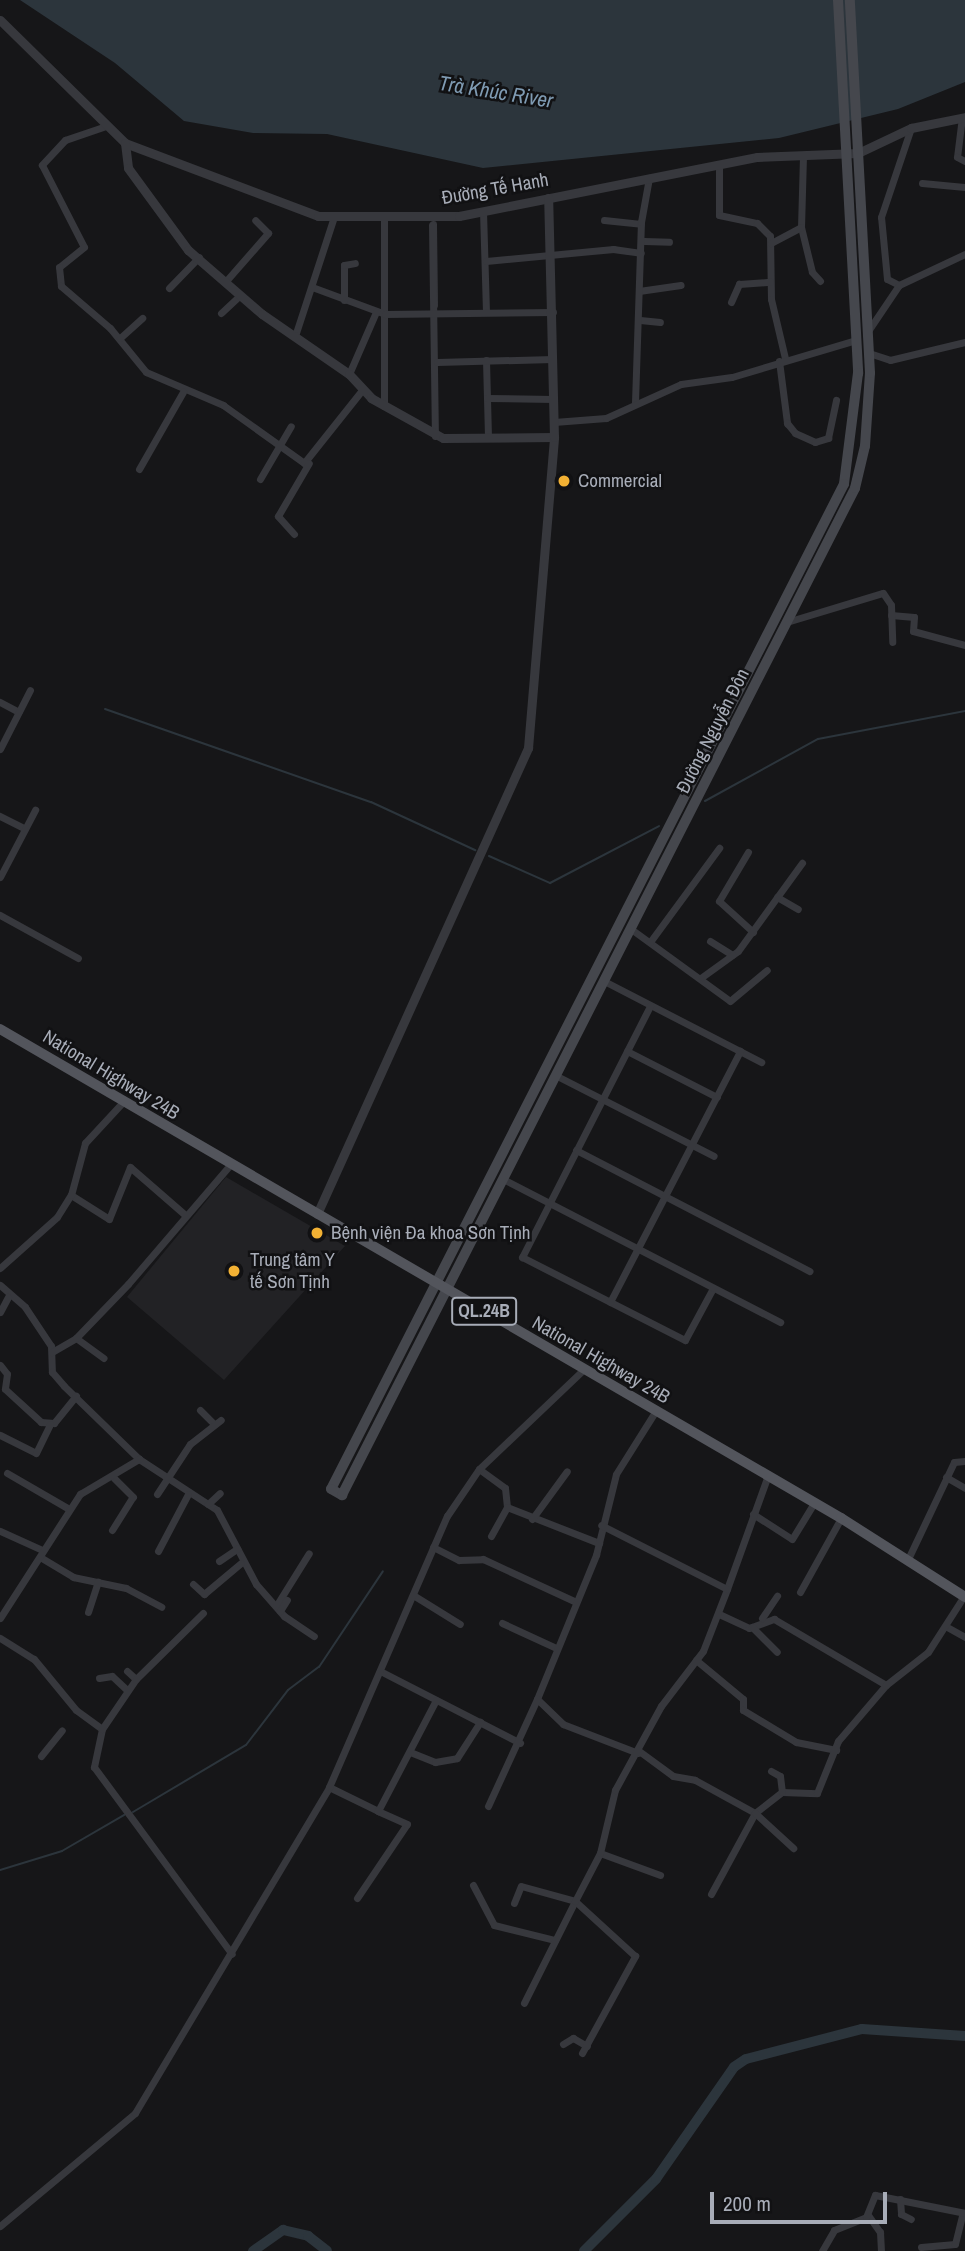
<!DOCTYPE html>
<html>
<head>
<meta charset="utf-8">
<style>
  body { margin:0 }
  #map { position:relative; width:965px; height:2251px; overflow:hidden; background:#161618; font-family:"Archivo Narrow",sans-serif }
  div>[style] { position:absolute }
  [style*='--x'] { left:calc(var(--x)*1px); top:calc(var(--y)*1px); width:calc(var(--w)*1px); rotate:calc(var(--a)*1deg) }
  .built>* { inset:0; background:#222225 }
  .water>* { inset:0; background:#2c353c }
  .stream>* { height:2px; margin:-1px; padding:0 1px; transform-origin:1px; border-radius:1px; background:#2c353c }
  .river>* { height:10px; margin:-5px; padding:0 5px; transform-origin:5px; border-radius:5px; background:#2c353c }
  .minor>* { height:7px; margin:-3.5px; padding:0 3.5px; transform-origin:3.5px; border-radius:3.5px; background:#37383d }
  .tertiary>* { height:9px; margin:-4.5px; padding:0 4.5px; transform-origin:4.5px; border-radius:4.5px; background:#37383d }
  .secondary>* { height:10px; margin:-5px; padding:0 5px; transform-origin:5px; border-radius:5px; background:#45474d }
  .primary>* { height:10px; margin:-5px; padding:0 5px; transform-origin:5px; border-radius:5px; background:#53555c }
  .dots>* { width:19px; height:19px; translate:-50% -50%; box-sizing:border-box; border:4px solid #111113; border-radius:50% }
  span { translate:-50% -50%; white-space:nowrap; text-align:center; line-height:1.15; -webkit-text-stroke:5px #111113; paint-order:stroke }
  .shield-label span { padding:2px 5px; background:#111113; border:2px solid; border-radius:5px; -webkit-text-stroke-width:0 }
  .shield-label { font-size:18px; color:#a8adb8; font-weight:700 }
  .street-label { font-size:19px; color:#a8adb8 }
  .poi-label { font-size:19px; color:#a8adb8 }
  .left { translate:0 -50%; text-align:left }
  .water-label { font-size:21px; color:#7f9bb3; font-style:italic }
  .scale { position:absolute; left:710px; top:2192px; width:177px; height:32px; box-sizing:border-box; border:4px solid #a8adb8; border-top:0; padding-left:9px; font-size:21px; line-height:24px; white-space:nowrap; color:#a8adb8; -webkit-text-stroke:5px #111113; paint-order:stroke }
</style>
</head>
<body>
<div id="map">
  <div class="built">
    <div style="clip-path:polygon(226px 1177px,345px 1246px,224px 1380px,127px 1297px)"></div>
  </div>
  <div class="water">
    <div style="clip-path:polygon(20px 0,965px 0,965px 82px,898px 109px,779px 138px,483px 168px,327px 134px,253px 133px,184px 121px,115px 63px)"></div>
  </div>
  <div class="stream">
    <div style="--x:105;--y:709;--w:282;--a:19.3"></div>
    <div style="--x:371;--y:802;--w:115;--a:24.8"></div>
    <div style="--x:705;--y:801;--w:129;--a:-28.8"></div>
    <div style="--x:818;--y:739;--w:150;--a:-10.8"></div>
    <div style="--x:489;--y:856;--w:67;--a:23.9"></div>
    <div style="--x:550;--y:883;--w:123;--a:-27.6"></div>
    <div style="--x:133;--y:1812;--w:131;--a:-30.7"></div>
    <div style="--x:246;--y:1745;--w:69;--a:-52.6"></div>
    <div style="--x:288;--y:1690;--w:39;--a:-37"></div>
    <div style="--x:319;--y:1667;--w:115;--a:-56.3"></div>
    <div style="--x:0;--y:1870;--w:65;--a:-17"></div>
    <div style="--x:62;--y:1851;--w:72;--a:-30.1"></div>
  </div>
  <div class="river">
    <div style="--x:253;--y:2251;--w:37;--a:-35"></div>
    <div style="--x:283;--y:2230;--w:26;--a:13"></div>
    <div style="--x:308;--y:2236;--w:24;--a:38"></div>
    <div style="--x:584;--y:2251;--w:102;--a:-45"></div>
    <div style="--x:656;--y:2179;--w:136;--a:-55.1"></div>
    <div style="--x:734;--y:2067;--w:14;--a:-34"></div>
    <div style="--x:746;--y:2059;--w:120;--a:-14.5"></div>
    <div style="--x:862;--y:2029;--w:103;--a:3.9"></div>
  </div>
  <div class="minor">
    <div style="--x:962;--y:117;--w:40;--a:97.1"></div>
    <div style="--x:957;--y:157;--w:9;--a:27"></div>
    <div style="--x:106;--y:126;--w:43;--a:161.1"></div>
    <div style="--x:65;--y:140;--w:34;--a:133"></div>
    <div style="--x:42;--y:165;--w:92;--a:62.9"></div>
    <div style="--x:84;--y:247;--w:32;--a:141"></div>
    <div style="--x:59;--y:267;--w:19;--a:84"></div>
    <div style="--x:61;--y:286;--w:65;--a:40.6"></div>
    <div style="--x:110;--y:328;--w:57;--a:50.7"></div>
    <div style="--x:146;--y:372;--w:84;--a:23.2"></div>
    <div style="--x:223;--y:405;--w:100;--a:35.6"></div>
    <div style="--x:304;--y:463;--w:93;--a:-51.5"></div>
    <div style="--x:803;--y:156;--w:71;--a:91.6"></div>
    <div style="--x:801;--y:227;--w:46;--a:76.3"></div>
    <div style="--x:812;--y:272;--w:12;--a:48"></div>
    <div style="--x:719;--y:165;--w:50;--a:90"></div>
    <div style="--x:719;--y:215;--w:39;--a:12"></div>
    <div style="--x:757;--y:223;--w:18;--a:45"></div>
    <div style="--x:770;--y:236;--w:63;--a:89.1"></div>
    <div style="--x:771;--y:299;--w:61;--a:76.7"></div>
    <div style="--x:922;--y:183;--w:43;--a:5.3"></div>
    <div style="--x:483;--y:211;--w:99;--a:88.3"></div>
    <div style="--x:384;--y:217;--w:189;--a:90"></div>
    <div style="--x:604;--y:220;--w:37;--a:6"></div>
    <div style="--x:433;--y:224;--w:81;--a:89.3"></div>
    <div style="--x:432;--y:225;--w:211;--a:89.2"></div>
    <div style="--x:644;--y:241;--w:25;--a:2"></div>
    <div style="--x:771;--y:243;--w:34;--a:-28"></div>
    <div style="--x:486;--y:261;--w:128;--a:-5.4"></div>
    <div style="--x:613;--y:249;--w:28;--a:8"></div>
    <div style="--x:226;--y:281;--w:64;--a:-48.8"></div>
    <div style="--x:268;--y:233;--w:18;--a:-135"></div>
    <div style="--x:899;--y:285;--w:13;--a:-153"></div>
    <div style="--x:887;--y:279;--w:62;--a:-95.5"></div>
    <div style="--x:881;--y:217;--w:94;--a:-71.4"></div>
    <div style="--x:312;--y:287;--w:78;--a:20.3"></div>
    <div style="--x:385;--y:314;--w:168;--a:-0.7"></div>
    <div style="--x:169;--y:288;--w:43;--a:-45.9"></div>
    <div style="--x:639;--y:291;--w:42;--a:-8.1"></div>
    <div style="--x:344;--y:300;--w:35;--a:-90"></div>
    <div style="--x:344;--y:265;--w:11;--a:-10"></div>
    <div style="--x:731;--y:302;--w:20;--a:-66"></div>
    <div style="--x:739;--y:284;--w:31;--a:-4"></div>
    <div style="--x:221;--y:313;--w:26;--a:-43"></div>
    <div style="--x:640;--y:320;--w:20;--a:6"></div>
    <div style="--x:868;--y:331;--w:55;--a:-56"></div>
    <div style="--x:899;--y:285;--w:73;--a:-25.2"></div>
    <div style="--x:295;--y:336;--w:125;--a:-71.9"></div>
    <div style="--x:120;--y:338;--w:30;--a:-42"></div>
    <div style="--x:869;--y:353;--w:22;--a:18"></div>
    <div style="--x:890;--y:360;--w:77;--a:-13.5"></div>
    <div style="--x:486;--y:360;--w:78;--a:88.5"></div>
    <div style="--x:779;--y:361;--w:63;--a:82.6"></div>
    <div style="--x:787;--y:423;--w:13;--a:51"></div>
    <div style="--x:795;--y:433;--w:22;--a:24"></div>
    <div style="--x:815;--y:442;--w:14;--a:-17"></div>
    <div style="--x:828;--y:438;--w:39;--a:-78"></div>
    <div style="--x:437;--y:362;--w:116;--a:-1.5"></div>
    <div style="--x:349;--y:374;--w:68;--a:-66.5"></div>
    <div style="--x:487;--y:398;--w:66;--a:0.9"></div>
    <div style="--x:635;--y:402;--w:180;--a:-88.1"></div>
    <div style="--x:641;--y:222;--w:45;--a:-79.7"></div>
    <div style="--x:554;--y:422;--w:52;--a:-4.4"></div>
    <div style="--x:606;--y:418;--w:82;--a:-24.4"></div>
    <div style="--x:681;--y:384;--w:51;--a:-7.8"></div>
    <div style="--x:732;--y:377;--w:129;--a:-16.6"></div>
    <div style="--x:139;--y:469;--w:89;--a:-60.3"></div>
    <div style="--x:260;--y:479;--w:61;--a:-59.7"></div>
    <div style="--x:294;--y:534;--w:24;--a:-132"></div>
    <div style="--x:278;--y:516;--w:61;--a:-59.7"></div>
    <div style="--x:891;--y:615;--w:23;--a:5"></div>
    <div style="--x:914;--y:617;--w:14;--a:94"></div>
    <div style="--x:913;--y:631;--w:54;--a:15.1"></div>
    <div style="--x:790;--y:621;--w:97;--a:-16.8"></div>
    <div style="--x:883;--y:593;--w:14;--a:56"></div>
    <div style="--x:891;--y:605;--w:37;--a:88"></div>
    <div style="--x:0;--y:702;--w:21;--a:28"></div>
    <div style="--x:0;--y:749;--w:66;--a:-63"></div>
    <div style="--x:0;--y:816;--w:28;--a:27"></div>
    <div style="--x:748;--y:852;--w:57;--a:120.6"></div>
    <div style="--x:719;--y:901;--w:46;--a:42.4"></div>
    <div style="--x:0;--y:877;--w:76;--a:-62.4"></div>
    <div style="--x:777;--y:897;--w:24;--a:30"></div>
    <div style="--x:0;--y:915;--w:89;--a:28.9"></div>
    <div style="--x:631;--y:929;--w:122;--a:36"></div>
    <div style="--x:730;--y:1001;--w:48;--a:-40"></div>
    <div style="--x:710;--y:941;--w:26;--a:32"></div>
    <div style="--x:650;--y:942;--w:117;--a:-53.7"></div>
    <div style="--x:702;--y:977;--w:44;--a:-35.8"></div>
    <div style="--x:738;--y:951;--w:109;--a:-54"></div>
    <div style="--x:604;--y:981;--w:177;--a:27.3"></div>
    <div style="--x:650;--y:1006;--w:282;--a:117"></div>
    <div style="--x:522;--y:1257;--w:183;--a:27"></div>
    <div style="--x:685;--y:1340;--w:59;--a:-61.7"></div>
    <div style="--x:627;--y:1051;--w:101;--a:27.1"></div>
    <div style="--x:555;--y:1075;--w:178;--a:27"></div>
    <div style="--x:576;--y:1150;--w:263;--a:27.4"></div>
    <div style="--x:503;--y:1179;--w:312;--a:27.3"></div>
    <div style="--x:71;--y:1195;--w:45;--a:32.3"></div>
    <div style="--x:109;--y:1219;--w:56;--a:-68"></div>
    <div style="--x:130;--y:1167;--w:72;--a:41"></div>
    <div style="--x:0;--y:1268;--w:76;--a:-41.8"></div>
    <div style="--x:57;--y:1217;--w:26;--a:-58"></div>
    <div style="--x:71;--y:1195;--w:54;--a:-74.9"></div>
    <div style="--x:85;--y:1143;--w:56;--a:-47.2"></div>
    <div style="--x:0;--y:1285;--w:33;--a:41"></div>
    <div style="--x:25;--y:1307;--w:47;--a:56.3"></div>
    <div style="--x:51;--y:1346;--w:26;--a:88"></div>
    <div style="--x:52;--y:1372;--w:18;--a:49"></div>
    <div style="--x:64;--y:1386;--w:105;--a:44.2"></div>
    <div style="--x:139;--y:1459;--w:93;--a:33.2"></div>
    <div style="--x:217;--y:1510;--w:84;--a:62.2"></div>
    <div style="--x:256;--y:1584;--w:43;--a:48.8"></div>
    <div style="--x:284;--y:1616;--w:36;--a:34"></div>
    <div style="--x:610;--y:1302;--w:283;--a:-62.6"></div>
    <div style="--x:0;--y:1312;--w:17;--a:-62"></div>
    <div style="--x:76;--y:1338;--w:34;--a:36"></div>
    <div style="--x:52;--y:1352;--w:28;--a:-30"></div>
    <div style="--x:76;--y:1338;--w:75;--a:-46.1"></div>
    <div style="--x:128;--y:1284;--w:157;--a:-49.4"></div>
    <div style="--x:0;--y:1365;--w:11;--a:52"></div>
    <div style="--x:7;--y:1374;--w:15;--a:98"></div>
    <div style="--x:5;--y:1389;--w:49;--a:42.5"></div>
    <div style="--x:41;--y:1422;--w:13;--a:4"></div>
    <div style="--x:54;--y:1423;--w:35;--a:-51"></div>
    <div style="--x:200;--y:1410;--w:20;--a:45"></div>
    <div style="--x:0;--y:1435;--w:40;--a:26.6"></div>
    <div style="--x:36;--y:1453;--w:32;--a:-64"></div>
    <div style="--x:479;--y:1469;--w:32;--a:36"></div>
    <div style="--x:505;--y:1488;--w:19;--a:84"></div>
    <div style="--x:507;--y:1507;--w:99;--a:21.4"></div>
    <div style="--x:7;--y:1473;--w:72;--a:30.1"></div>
    <div style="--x:946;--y:1477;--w:22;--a:30"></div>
    <div style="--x:157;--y:1494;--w:60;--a:-56.6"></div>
    <div style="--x:190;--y:1444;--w:39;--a:-38"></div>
    <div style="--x:208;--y:1504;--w:16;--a:-43"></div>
    <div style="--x:753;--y:1514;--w:46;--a:32.7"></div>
    <div style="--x:792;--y:1539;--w:42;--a:-58.6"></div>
    <div style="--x:532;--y:1519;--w:59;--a:-53.9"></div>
    <div style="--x:112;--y:1530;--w:39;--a:-58"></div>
    <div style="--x:133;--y:1497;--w:27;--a:-135"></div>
    <div style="--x:0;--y:1531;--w:46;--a:24.3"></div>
    <div style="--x:491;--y:1536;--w:33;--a:-61"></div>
    <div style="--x:433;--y:1547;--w:29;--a:27"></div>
    <div style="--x:459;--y:1560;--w:24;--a:-2"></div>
    <div style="--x:483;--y:1559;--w:102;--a:24.8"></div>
    <div style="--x:158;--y:1551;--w:64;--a:-62.2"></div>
    <div style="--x:40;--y:1557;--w:39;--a:31"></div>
    <div style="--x:73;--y:1577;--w:54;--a:11.7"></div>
    <div style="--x:126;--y:1588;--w:40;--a:28"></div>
    <div style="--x:908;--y:1559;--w:107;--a:-64.6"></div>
    <div style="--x:954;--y:1462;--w:11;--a:-5"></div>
    <div style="--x:219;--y:1561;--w:22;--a:-34"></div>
    <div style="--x:193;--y:1584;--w:15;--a:42"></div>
    <div style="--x:204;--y:1594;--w:48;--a:-40"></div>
    <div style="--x:727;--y:1589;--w:118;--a:-70.2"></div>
    <div style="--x:800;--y:1592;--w:85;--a:-61"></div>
    <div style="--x:413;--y:1595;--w:55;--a:31.7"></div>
    <div style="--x:276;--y:1606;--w:62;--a:-58.1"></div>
    <div style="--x:280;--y:1611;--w:13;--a:-58"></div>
    <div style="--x:88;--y:1612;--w:32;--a:-72"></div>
    <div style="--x:719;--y:1614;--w:33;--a:25"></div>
    <div style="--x:749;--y:1628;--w:27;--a:-20"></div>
    <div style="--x:774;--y:1619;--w:130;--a:30.5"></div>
    <div style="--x:0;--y:1618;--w:148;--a:-57.2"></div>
    <div style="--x:80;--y:1494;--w:69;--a:-30.7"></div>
    <div style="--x:762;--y:1618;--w:27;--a:-56"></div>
    <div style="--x:502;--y:1623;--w:60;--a:24.8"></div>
    <div style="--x:752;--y:1627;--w:35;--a:45"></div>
    <div style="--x:947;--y:1627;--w:21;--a:29"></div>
    <div style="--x:0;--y:1638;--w:40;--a:32"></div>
    <div style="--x:34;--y:1659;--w:66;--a:50.5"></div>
    <div style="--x:76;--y:1710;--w:32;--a:36"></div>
    <div style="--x:102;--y:1729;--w:39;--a:102"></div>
    <div style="--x:94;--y:1767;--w:232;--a:53.6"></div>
    <div style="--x:696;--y:1660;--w:61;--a:39.7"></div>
    <div style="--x:743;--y:1699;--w:11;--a:90"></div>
    <div style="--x:743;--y:1710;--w:62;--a:31.1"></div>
    <div style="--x:796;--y:1742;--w:41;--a:11.3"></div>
    <div style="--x:127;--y:1671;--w:12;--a:42"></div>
    <div style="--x:384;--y:1673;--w:153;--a:27.2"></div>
    <div style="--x:99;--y:1678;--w:13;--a:-9"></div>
    <div style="--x:112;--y:1676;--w:21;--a:43"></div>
    <div style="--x:102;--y:1729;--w:60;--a:-55.8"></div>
    <div style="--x:136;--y:1679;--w:94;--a:-44.6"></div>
    <div style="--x:639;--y:1751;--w:42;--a:36.3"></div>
    <div style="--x:673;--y:1776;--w:22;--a:10"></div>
    <div style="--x:695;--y:1780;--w:68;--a:28.8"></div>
    <div style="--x:755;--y:1813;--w:34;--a:-38"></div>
    <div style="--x:782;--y:1792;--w:35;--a:2"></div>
    <div style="--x:817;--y:1793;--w:56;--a:-68"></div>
    <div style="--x:838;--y:1741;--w:74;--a:-49.4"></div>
    <div style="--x:886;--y:1685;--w:53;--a:-38.2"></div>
    <div style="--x:928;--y:1652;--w:67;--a:-57.3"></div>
    <div style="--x:410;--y:1752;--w:27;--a:22"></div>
    <div style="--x:435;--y:1762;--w:22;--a:-10"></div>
    <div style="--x:457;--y:1758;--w:43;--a:-57.4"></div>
    <div style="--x:638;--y:1753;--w:80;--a:-158.9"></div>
    <div style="--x:563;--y:1724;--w:36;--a:-136"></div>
    <div style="--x:537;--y:1699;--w:156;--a:-67.7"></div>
    <div style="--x:596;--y:1555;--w:83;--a:-76.1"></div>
    <div style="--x:616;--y:1474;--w:73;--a:-57.8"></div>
    <div style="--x:41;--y:1756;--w:33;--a:-51"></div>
    <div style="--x:771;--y:1771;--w:10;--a:29"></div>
    <div style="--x:780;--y:1776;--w:16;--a:83"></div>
    <div style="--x:329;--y:1787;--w:55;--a:26.1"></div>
    <div style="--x:378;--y:1811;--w:125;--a:-62.4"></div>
    <div style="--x:488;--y:1806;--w:118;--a:-65.4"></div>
    <div style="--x:600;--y:1853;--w:64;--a:20.1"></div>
    <div style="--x:473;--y:1885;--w:45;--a:62.3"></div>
    <div style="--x:494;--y:1925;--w:63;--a:13.8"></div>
    <div style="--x:711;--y:1894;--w:92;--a:-61.5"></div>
    <div style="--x:755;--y:1813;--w:52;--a:42.6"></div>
    <div style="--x:357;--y:1898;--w:89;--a:-56"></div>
    <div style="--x:407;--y:1824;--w:32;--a:-156"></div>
    <div style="--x:514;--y:1903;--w:18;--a:-68"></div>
    <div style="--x:521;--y:1886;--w:56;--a:15.5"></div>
    <div style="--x:575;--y:1901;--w:114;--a:116.6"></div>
    <div style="--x:563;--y:2044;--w:12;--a:-31"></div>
    <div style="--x:573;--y:2038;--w:16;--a:30"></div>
    <div style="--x:582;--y:2053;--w:111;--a:-61.3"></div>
    <div style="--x:635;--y:1956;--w:81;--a:-137.5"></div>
    <div style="--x:575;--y:1901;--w:54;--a:-62.5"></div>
    <div style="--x:600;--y:1853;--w:65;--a:-76.6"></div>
    <div style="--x:615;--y:1790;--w:96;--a:-61.3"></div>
    <div style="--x:661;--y:1706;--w:69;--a:-52.6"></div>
    <div style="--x:703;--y:1651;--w:66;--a:-68.8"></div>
    <div style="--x:727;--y:1589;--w:141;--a:-153.1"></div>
    <div style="--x:900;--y:2199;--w:15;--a:86"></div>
    <div style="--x:901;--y:2214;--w:11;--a:27"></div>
    <div style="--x:868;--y:2215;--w:21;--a:55"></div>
    <div style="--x:880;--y:2232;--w:19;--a:87"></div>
    <div style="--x:0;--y:2226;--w:176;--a:-39.9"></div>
    <div style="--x:135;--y:2113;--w:379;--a:-59.2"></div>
    <div style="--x:329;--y:1787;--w:296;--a:-66.5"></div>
    <div style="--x:447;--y:1516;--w:57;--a:-55.8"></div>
    <div style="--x:479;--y:1469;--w:144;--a:-43.6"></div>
    <div style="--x:921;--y:2247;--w:34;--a:-5"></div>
    <div style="--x:955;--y:2244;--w:32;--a:-76"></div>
    <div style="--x:822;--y:2251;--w:24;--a:-60"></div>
    <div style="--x:834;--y:2230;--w:35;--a:-22"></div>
    <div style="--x:866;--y:2217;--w:24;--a:-68"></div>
    <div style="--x:875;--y:2195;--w:92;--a:11.3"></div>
  </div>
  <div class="tertiary">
    <div style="--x:0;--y:20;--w:175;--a:44.5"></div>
    <div style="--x:125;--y:143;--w:206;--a:20.7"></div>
    <div style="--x:318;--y:216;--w:141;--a:0"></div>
    <div style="--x:459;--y:216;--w:304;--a:-11.2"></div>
    <div style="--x:757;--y:157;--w:101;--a:-2.3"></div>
    <div style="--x:858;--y:153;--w:59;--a:-25.3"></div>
    <div style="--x:911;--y:128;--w:55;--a:-11.5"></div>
    <div style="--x:125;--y:143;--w:25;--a:83"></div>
    <div style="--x:128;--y:168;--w:102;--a:53.8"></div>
    <div style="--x:188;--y:250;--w:98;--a:40.9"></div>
    <div style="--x:262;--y:314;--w:106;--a:34.6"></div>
    <div style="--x:349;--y:374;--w:33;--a:47"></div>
    <div style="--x:371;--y:398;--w:82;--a:29.1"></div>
    <div style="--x:443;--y:438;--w:111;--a:-0.5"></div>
    <div style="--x:317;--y:1214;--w:512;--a:-65.64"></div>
    <div style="--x:528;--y:748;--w:312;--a:-85.2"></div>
    <div style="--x:554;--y:437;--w:239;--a:-91.4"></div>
  </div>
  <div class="secondary">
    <div style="--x:838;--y:0;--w:374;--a:86.9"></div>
    <div style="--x:858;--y:373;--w:112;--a:97.2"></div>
    <div style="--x:844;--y:484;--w:1128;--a:117.04"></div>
    <div style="--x:331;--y:1489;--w:13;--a:29"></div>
    <div style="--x:342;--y:1495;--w:1130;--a:-63"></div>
    <div style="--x:855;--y:488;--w:43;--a:-76.6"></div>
    <div style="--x:865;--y:446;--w:73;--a:-86.1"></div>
    <div style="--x:870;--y:373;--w:374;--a:-93.1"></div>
  </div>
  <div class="primary">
    <div style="--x:0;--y:1029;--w:973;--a:30.18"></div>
    <div style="--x:841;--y:1518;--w:147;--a:32.5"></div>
  </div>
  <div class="dots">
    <div style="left:564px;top:481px;background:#f2b134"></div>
    <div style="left:317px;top:1233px;background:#f2b134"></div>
    <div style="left:234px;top:1271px;background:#f2b134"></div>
  </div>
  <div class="shield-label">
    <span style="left:484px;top:1311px">QL.24B</span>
  </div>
  <div class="street-label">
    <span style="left:495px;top:189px;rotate:-10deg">Đường Tế Hanh</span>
    <span style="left:713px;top:731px;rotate:-63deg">Đường Nguyễn Đôn</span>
    <span style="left:111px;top:1075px;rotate:31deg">National Highway 24B</span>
    <span style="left:601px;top:1360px;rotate:30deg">National Highway 24B</span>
  </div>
  <div class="poi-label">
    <span class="left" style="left:578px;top:481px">Commercial</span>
    <span class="left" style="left:331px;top:1233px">Bệnh viện Đa khoa Sơn Tịnh</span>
    <span class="left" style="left:250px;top:1271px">Trung tâm Y<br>tế Sơn Tịnh</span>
  </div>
  <div class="water-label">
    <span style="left:496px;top:92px;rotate:9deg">Trà Khúc River</span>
  </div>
  <div class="scale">200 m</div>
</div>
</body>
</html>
